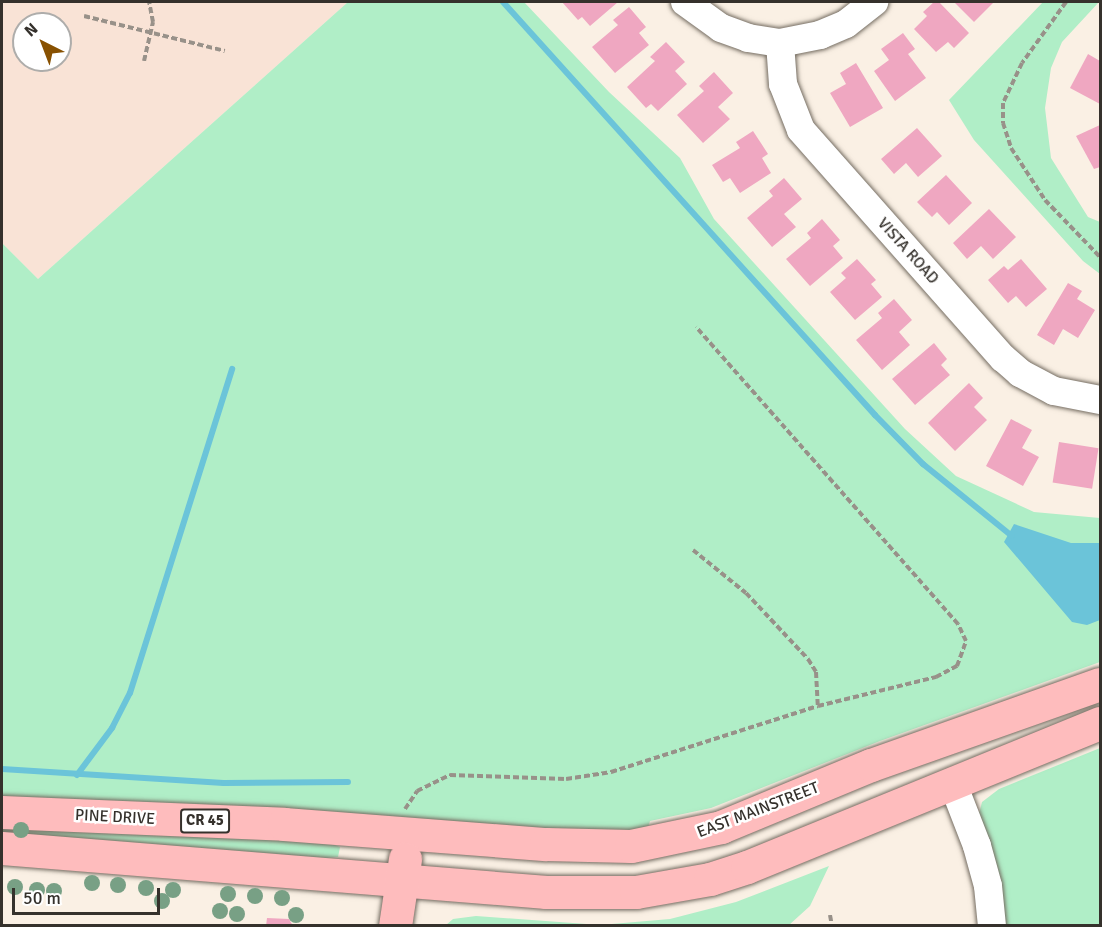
<!DOCTYPE html>
<html>
<head>
<meta charset="utf-8">
<style>
  body { margin:0 }
  #map { position:relative; width:1102px; height:927px; overflow:hidden; background:#faf0e4; font-family:Signika,sans-serif }
  div>[style] { position:absolute }
  [style*='--x'] { left:calc(var(--x)*1px); top:calc(var(--y)*1px); width:calc(var(--w)*1px); rotate:calc(var(--a)*1deg) }
  .commercial>* { inset:0; background:#f9e3d6 }
  .green>* { inset:0; background:#b0eec7 }
  .water>* { inset:0; background:#6bc4d9 }
  .stream>* { height:6px; margin:-3px; padding:0 3px; transform-origin:3px; border-radius:3px; background:#6bc4d9 }
  .building>* { inset:0; background:#efa7c1; transform-origin:0 0 }
  .path>* { height:4px; margin-top:-2px; transform-origin:0; background:repeating-linear-gradient(90deg,#989189 0 6px,transparent 0 9px) }
  .roads { filter:drop-shadow(0 0 2px #756d62) drop-shadow(0 0 2px #756d62) }
  .minor>* { height:28px; margin:-14px; padding:0 14px; transform-origin:14px; border-radius:14px; background:#fff }
  .major>* { height:33px; margin:-16.5px; padding:0 16.5px; transform-origin:16.5px; border-radius:16.5px; background:#febcbd }
  .trees>* { width:16px; height:16px; margin:-8px; border-radius:50%; background:#78a085 }
  span { translate:-50% -50%; white-space:nowrap; text-align:center; line-height:1.15; -webkit-text-stroke:5px #fff; paint-order:stroke }
  .shield-label span { padding:2px 4px; background:#fff; border:2px solid; border-radius:4px; -webkit-text-stroke-width:0 }
  .shield-label { font-size:15px; color:#35312c; font-weight:700 }
  .street-label { font-size:16px; color:#35312c }
  .frame { position:absolute; inset:0; border:3px solid #35312c; pointer-events:none }
  .north { position:absolute; left:12px; top:12px; width:60px; height:60px; box-sizing:border-box; background:#fff; border:2px solid #aeadab; border-radius:50%; rotate:318deg; font-size:16px; font-weight:700; line-height:24px; text-align:center; color:#35312c }
  .north::after { content:''; display:block; margin:auto; width:21px; height:27px; background:#885101; clip-path:polygon(50% 0,100% 100%,50% 72%,0 100%) }
  .scale { position:absolute; left:12px; top:888px; width:148px; height:27px; box-sizing:border-box; border:3px solid #35312c; border-top:0; padding-left:8px; font-size:18px; line-height:21px; white-space:nowrap; color:#35312c; -webkit-text-stroke:4px #fff; paint-order:stroke }
</style>
</head>
<body>
<div id="map">
  <div class="commercial">
    <div style="clip-path:polygon(evenodd,2px 2px,348px 2px,38px 279px,2px 243px,2px 2px,24px 24px,60px 24px,60px 60px,24px 60px,24px 24px)"></div>
  </div>
  <div class="green">
    <div style="clip-path:polygon(348px 2px,524px 2px,609px 92px,680px 158px,714px 219px,905px 429px,956px 476px,1034px 512px,1100px 518px,1100px 662px,880px 741px,711px 808px,650px 821px,647px 830px,629px 833px,2px 796px,2px 243px,38px 279px)"></div>
    <div style="clip-path:polygon(1043px 2px,1099px 2px,1062px 42px,1051px 68px,1045px 108px,1051px 158px,1088px 217px,1100px 222px,1100px 274px,1083px 261px,974px 140px,949px 100px)"></div>
    <div style="clip-path:polygon(1100px 748px,1100px 925px,1002px 925px,979px 814px,982px 802px,999px 789px)"></div>
    <div style="clip-path:polygon(2px 824px,326px 842px,340px 847px,338px 857px,314px 859px,2px 836px)"></div>
    <div style="clip-path:polygon(829px 866px,810px 906px,789px 925px,446px 925px,453px 919px,476px 916px,600px 925px,670px 919px,736px 902px)"></div>
  </div>
  <div class="water">
    <div style="clip-path:polygon(1014px 524px,1071px 543px,1100px 543px,1100px 620px,1087px 625px,1072px 622px,1004px 542px)"></div>
  </div>
  <div class="stream">
    <div style="--x:503;--y:2;--w:556;--a:47.99"></div>
    <div style="--x:875;--y:415;--w:69;--a:45.6"></div>
    <div style="--x:923;--y:464;--w:114;--a:39"></div>
    <div style="--x:2;--y:769;--w:222;--a:3.6"></div>
    <div style="--x:224;--y:783;--w:124;--a:-0.5"></div>
    <div style="--x:77;--y:775;--w:59;--a:-53.3"></div>
    <div style="--x:112;--y:728;--w:39;--a:-63"></div>
    <div style="--x:130;--y:693;--w:340;--a:-72.5"></div>
  </div>
  <div class="building">
    <div style="clip-path:polygon(562px 2px,618px 2px,590px 26px,582px 17px,578px 20px)"></div>
    <div style="clip-path:polygon(934px 2px,939px 2px,969px 33px,954px 48px,948px 42px,936px 52px,914px 29px,927px 16px,923px 12px)"></div>
    <div style="clip-path:polygon(954px 2px,994px 2px,974px 22px)"></div>
    <div style="clip-path:polygon(629px 7px,646px 27px,639px 33px,649px 45px,615px 73px,592px 47px,618px 25px,613px 20px)"></div>
    <div style="clip-path:polygon(903px 33px,915px 49px,908px 54px,926px 78px,895px 101px,874px 71px,889px 60px,881px 49px)"></div>
    <div style="clip-path:polygon(666px 42px,685px 62px,675px 71px,687px 84px,658px 111px,651px 104px,646px 108px,627px 87px,655px 61px,650px 57px)"></div>
    <div style="clip-path:polygon(1088px 54px,1100px 61px,1100px 104px,1070px 88px)"></div>
    <div style="clip-path:polygon(856px 63px,883px 108px,850px 127px,830px 93px,846px 84px,840px 73px)"></div>
    <div style="clip-path:polygon(714px 72px,733px 93px,718px 107px,730px 119px,703px 143px,677px 115px,704px 91px,699px 86px)"></div>
    <div style="clip-path:polygon(1100px 125px,1100px 167px,1094px 169px,1076px 136px)"></div>
    <div style="clip-path:polygon(917px 128px,942px 156px,918px 177px,906px 163px,894px 174px,881px 159px)"></div>
    <div style="clip-path:polygon(753px 131px,768px 154px,762px 158px,771px 173px,740px 193px,730px 178px,723px 182px,712px 165px,740px 148px,736px 142px)"></div>
    <div style="clip-path:polygon(946px 175px,972px 203px,949px 225px,937px 212px,932px 217px,917px 202px)"></div>
    <div style="clip-path:polygon(784px 178px,802px 199px,784px 214px,796px 227px,772px 247px,747px 218px,773px 196px,769px 191px)"></div>
    <div style="clip-path:polygon(989px 209px,1016px 237px,993px 259px,981px 246px,967px 259px,953px 243px)"></div>
    <div style="clip-path:polygon(822px 219px,840px 240px,833px 246px,843px 258px,810px 286px,786px 259px,811px 238px,807px 233px)"></div>
    <div style="clip-path:polygon(857px 259px,876px 280px,871px 284px,882px 297px,855px 320px,830px 292px,846px 278px,841px 273px)"></div>
    <div style="clip-path:polygon(1021px 259px,1047px 289px,1026px 307px,1016px 296px,1008px 303px,988px 280px,1004px 266px,1008px 270px)"></div>
    <div style="clip-path:polygon(1068px 283px,1082px 291px,1077px 299px,1095px 310px,1078px 338px,1063px 329px,1054px 345px,1037px 335px)"></div>
    <div style="clip-path:polygon(894px 299px,912px 320px,899px 332px,910px 345px,882px 370px,856px 340px,882px 318px,878px 313px)"></div>
    <div style="clip-path:polygon(934px 343px,947px 359px,941px 365px,950px 375px,915px 405px,892px 379px)"></div>
    <div style="clip-path:polygon(969px 383px,983px 398px,974px 407px,987px 420px,955px 451px,928px 423px)"></div>
    <div style="clip-path:polygon(1011px 419px,1032px 430px,1022px 448px,1039px 457px,1023px 486px,986px 466px)"></div>
    <div style="left:1059px;top:442px;width:40px;height:41px;rotate:9deg"></div>
    <div style="clip-path:polygon(267px 918px,289px 919px,293px 926px,266px 926px)"></div>
  </div>
  <div class="path">
    <div style="--x:1066;--y:2;--w:75;--a:125.8"></div>
    <div style="--x:1022;--y:63;--w:44;--a:115.4"></div>
    <div style="--x:1003;--y:103;--w:20;--a:90"></div>
    <div style="--x:1003;--y:123;--w:26;--a:72"></div>
    <div style="--x:1011;--y:148;--w:62;--a:56.8"></div>
    <div style="--x:1045;--y:200;--w:79;--a:46"></div>
    <div style="--x:84;--y:16;--w:145;--a:13.9"></div>
    <div style="--x:144;--y:61;--w:40;--a:-77"></div>
    <div style="--x:153;--y:22;--w:20;--a:-101"></div>
    <div style="--x:693;--y:550;--w:68;--a:39.1"></div>
    <div style="--x:746;--y:593;--w:91;--a:46.8"></div>
    <div style="--x:808;--y:659;--w:15;--a:58"></div>
    <div style="--x:816;--y:672;--w:34;--a:87"></div>
    <div style="--x:405;--y:809;--w:22;--a:-56"></div>
    <div style="--x:417;--y:791;--w:37;--a:-26"></div>
    <div style="--x:450;--y:775;--w:116;--a:2"></div>
    <div style="--x:566;--y:779;--w:46;--a:-8.8"></div>
    <div style="--x:611;--y:772;--w:217;--a:-17.7"></div>
    <div style="--x:818;--y:706;--w:122;--a:-13.8"></div>
    <div style="--x:936;--y:677;--w:24;--a:-28"></div>
    <div style="--x:957;--y:666;--w:27;--a:-70"></div>
    <div style="--x:966;--y:641;--w:19;--a:-115"></div>
    <div style="--x:958;--y:624;--w:396;--a:-131.4"></div>
    <div style="--x:830;--y:915;--w:11;--a:80"></div>
  </div>
  <div class="roads">
    <div class="minor">
      <div style="--x:685;--y:2;--w:44;--a:35.8"></div>
      <div style="--x:721;--y:28;--w:29;--a:20"></div>
      <div style="--x:748;--y:38;--w:32;--a:9"></div>
      <div style="--x:780;--y:43;--w:41;--a:-11.3"></div>
      <div style="--x:820;--y:35;--w:28;--a:-23"></div>
      <div style="--x:846;--y:24;--w:36;--a:-38"></div>
      <div style="--x:780;--y:43;--w:41;--a:85.8"></div>
      <div style="--x:783;--y:84;--w:49;--a:68.6"></div>
      <div style="--x:801;--y:130;--w:305;--a:48.5"></div>
      <div style="--x:1003;--y:358;--w:23;--a:41"></div>
      <div style="--x:1020;--y:373;--w:38;--a:28"></div>
      <div style="--x:1054;--y:391;--w:47;--a:11.1"></div>
      <div style="--x:953;--y:784;--w:66;--a:68.8"></div>
      <div style="--x:977;--y:846;--w:41;--a:74.6"></div>
      <div style="--x:988;--y:886;--w:40;--a:84.3"></div>
    </div>
    <div class="major">
      <div style="--x:2;--y:812;--w:282;--a:2.4"></div>
      <div style="--x:284;--y:824;--w:263;--a:4.4"></div>
      <div style="--x:546;--y:844;--w:85;--a:1.3"></div>
      <div style="--x:631;--y:846;--w:92;--a:-11.9"></div>
      <div style="--x:721;--y:827;--w:162;--a:-22.5"></div>
      <div style="--x:871;--y:765;--w:243;--a:-19.5"></div>
      <div style="--x:2;--y:848;--w:546;--a:4.62"></div>
      <div style="--x:546;--y:892;--w:90;--a:0"></div>
      <div style="--x:636;--y:892;--w:75;--a:-10"></div>
      <div style="--x:710;--y:879;--w:39;--a:-18"></div>
      <div style="--x:747;--y:867;--w:381;--a:-22.2"></div>
      <div style="--x:395;--y:926;--w:68;--a:-81.5"></div>
    </div>
  </div>
  <div class="trees">
    <div style="left:21px;top:830px"></div>
    <div style="left:92px;top:883px"></div>
    <div style="left:118px;top:885px"></div>
    <div style="left:15px;top:887px"></div>
    <div style="left:146px;top:888px"></div>
    <div style="left:37px;top:890px"></div>
    <div style="left:173px;top:890px"></div>
    <div style="left:54px;top:891px"></div>
    <div style="left:228px;top:894px"></div>
    <div style="left:255px;top:896px"></div>
    <div style="left:282px;top:898px"></div>
    <div style="left:162px;top:901px"></div>
    <div style="left:220px;top:911px"></div>
    <div style="left:237px;top:914px"></div>
    <div style="left:296px;top:915px"></div>
  </div>
  <div class="shield-label">
    <span style="left:205px;top:821px">CR 45</span>
  </div>
  <div class="street-label">
    <span style="left:908px;top:251px;rotate:48deg">VISTA ROAD</span>
    <span style="left:758px;top:810px;rotate:-21deg">EAST MAINSTREET</span>
    <span style="left:115px;top:817px;rotate:3deg">PINE DRIVE</span>
  </div>
  <div class="frame"></div>
  <div class="north">N</div>
  <div class="scale">50 m</div>
</div>
</body>
</html>
